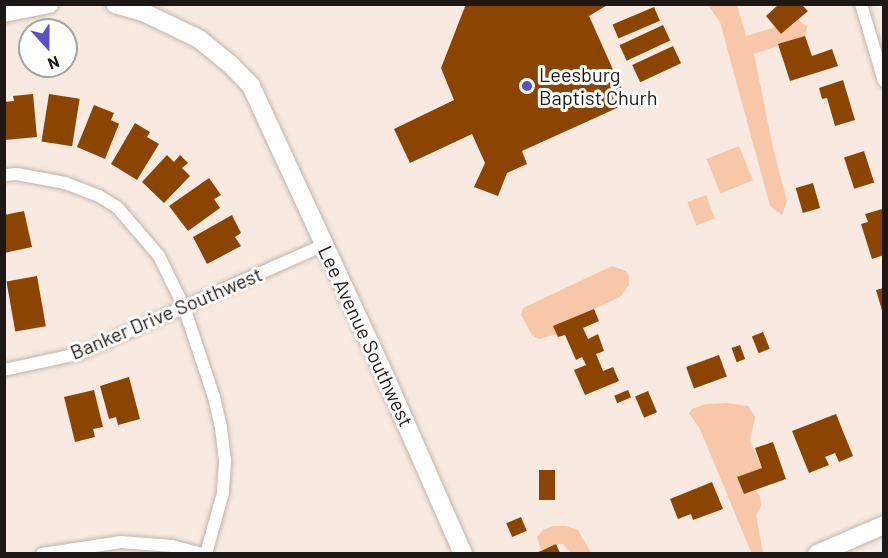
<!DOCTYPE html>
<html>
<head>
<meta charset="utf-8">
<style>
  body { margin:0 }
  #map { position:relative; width:888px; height:558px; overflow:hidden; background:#f8eae1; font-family:Barlow,sans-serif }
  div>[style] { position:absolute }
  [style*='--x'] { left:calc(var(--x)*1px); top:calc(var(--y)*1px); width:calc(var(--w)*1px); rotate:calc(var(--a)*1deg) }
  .green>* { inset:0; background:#f7c7a7; transform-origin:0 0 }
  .building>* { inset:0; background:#8b4500; transform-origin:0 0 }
  .roads { filter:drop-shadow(0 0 2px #c0b3ab) drop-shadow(0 0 2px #c0b3ab) }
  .street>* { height:12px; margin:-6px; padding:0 6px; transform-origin:6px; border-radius:6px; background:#fff }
  .secondary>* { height:18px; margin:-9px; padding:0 9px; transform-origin:9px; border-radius:9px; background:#fff }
  .dots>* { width:16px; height:16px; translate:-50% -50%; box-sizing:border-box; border:3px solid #fff; border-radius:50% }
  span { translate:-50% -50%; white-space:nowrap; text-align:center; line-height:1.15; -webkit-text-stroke:6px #fff; paint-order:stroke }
  .poi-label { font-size:20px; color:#1d1815 }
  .left { translate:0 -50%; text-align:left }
  .street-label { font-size:20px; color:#1d1815 }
  .frame { position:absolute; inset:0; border:6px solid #1d1815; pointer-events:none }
  .north { position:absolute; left:18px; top:18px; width:60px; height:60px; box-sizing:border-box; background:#fff; border:2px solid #a5a3a1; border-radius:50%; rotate:159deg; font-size:16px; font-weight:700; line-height:24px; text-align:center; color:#1d1815 }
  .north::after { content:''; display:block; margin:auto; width:21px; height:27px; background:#5b4fc7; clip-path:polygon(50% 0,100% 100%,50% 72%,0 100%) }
</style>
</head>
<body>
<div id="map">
  <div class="green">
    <div style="clip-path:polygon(708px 5px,737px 5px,746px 36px,776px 27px,782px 34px,798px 20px,807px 26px,805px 36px,754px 54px,773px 148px,787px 201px,782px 215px,770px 206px,720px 22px)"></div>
    <div style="left:739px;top:146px;width:37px;height:35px;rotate:68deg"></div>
    <div style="left:706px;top:195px;width:25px;height:20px;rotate:69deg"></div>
    <div style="clip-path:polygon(612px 266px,626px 271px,629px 276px,629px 285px,620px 297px,594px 309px,557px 334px,539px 339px,532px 335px,521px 315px,523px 308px)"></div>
    <div style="clip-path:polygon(727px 403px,748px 406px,755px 417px,750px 441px,762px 468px,737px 477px,744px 494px,755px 490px,760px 496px,761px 506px,756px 515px,763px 553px,751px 552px,700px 429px,689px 413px,692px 409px,706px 404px)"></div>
    <div style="clip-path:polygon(553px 526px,566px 526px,578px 530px,591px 553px,570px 553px,563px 544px,556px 544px,541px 551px,537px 537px,543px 530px)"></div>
  </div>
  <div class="building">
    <div style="clip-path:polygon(466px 4px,609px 4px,589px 16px,628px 103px,522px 151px,527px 164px,507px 173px,498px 196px,474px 187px,485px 163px,472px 134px,410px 163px,394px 129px,454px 100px,441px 68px)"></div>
    <div style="clip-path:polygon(779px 4px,805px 4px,803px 6px,808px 11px,781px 34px,766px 16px)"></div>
    <div style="left:654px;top:7px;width:15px;height:45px;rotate:67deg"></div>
    <div style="left:663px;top:25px;width:17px;height:48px;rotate:65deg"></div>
    <div style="clip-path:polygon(805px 36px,812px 56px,832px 49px,838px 66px,790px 81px,778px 44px)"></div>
    <div style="left:673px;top:46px;width:19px;height:45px;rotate:65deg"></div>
    <div style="clip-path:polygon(843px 80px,855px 120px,835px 126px,827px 98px,822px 99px,819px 88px)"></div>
    <div style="clip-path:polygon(33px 94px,37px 137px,5px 140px,4px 102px,14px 101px,13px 96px)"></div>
    <div style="left:49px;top:94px;width:31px;height:48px;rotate:9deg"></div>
    <div style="clip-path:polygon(94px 105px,114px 113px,111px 120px,119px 124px,105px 159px,77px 147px)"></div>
    <div style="clip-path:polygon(135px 123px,150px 132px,147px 137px,159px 144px,137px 180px,111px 164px)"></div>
    <div style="left:864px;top:151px;width:33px;height:21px;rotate:72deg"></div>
    <div style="clip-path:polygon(167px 155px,174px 162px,180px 155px,188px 163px,182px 168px,190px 176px,164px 203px,142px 182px)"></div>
    <div style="clip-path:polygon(209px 178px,221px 195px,214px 199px,220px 208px,188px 231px,169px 206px)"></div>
    <div style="left:813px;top:183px;width:26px;height:18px;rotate:74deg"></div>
    <div style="clip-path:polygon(882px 209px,884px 255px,872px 259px,861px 224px,868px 222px,865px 214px)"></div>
    <div style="clip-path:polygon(24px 211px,32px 247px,4px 253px,4px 215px)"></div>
    <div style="clip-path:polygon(232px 215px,241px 233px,235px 237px,241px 246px,207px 264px,193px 237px)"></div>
    <div style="left:37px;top:276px;width:51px;height:31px;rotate:80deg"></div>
    <div style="clip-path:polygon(884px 288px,884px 314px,883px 314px,876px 290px)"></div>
    <div style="clip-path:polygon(594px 309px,599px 321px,583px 328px,588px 339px,598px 334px,604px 351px,596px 354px,603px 371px,613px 367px,619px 381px,585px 395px,574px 370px,586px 365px,582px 357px,576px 360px,565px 335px,558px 337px,553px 326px)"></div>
    <div style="left:763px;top:332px;width:18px;height:12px;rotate:68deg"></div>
    <div style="left:740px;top:345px;width:15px;height:9px;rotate:70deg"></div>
    <div style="left:719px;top:355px;width:23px;height:35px;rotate:70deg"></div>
    <div style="clip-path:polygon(129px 377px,140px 419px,118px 425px,116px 417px,109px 419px,100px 386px)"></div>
    <div style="clip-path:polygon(94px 390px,103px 427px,93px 429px,95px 437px,75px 442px,64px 397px)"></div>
    <div style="left:628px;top:390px;width:8px;height:15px;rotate:67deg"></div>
    <div style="left:648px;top:391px;width:23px;height:14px;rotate:67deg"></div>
    <div style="clip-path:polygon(836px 414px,853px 456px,839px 462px,835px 453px,825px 457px,829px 465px,809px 473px,792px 431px)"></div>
    <div style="clip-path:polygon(773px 442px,786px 479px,744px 494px,737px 477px,762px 468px,755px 448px)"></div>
    <div style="left:539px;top:470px;width:16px;height:30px"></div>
    <div style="clip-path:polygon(712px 482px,723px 509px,693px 520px,691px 514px,678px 519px,670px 499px)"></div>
    <div style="left:521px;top:517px;width:15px;height:16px;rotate:67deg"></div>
    <div style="clip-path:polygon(556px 544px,560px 553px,535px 553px,541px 551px)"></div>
  </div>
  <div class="roads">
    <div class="street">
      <div style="--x:861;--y:4;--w:80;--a:73.4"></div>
      <div style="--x:4;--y:175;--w:13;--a:-4"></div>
      <div style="--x:17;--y:174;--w:49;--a:10.6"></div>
      <div style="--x:65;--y:183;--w:36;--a:21"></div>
      <div style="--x:99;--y:196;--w:22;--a:32"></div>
      <div style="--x:118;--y:208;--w:63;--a:49.5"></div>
      <div style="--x:159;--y:256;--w:57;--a:63.9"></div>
      <div style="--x:184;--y:307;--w:95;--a:71.6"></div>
      <div style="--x:214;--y:397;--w:32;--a:77"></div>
      <div style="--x:221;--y:428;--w:34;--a:83"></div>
      <div style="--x:225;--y:462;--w:31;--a:94"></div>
      <div style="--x:223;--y:493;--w:63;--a:105.6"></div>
      <div style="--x:4;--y:370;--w:76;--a:-12.2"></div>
      <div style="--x:78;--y:354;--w:269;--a:-23.9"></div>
      <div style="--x:42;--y:554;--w:80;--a:-8.6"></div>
      <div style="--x:121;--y:542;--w:51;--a:4.5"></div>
      <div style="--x:172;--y:546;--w:31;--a:15"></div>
    </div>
    <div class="secondary">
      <div style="--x:115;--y:4;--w:29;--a:16"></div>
      <div style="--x:143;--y:12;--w:62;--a:25.7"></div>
      <div style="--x:199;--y:39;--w:38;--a:39"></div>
      <div style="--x:229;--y:63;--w:32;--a:46"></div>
      <div style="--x:251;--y:86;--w:319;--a:65.2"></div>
      <div style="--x:385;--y:376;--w:194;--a:66.3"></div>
      <div style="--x:4;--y:13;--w:46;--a:-11.3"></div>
      <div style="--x:817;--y:554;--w:73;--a:-23.4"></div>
    </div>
  </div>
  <div class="dots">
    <div style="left:527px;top:86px;background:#5b4fc7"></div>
  </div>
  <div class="poi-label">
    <span class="left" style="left:539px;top:86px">Leesburg<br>Baptist Churh</span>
  </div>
  <div class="street-label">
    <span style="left:166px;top:313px;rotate:-23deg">Banker Drive Southwest</span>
    <span style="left:366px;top:336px;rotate:65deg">Lee Avenue Southwest</span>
  </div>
  <div class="frame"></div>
  <div class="north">N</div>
</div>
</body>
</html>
